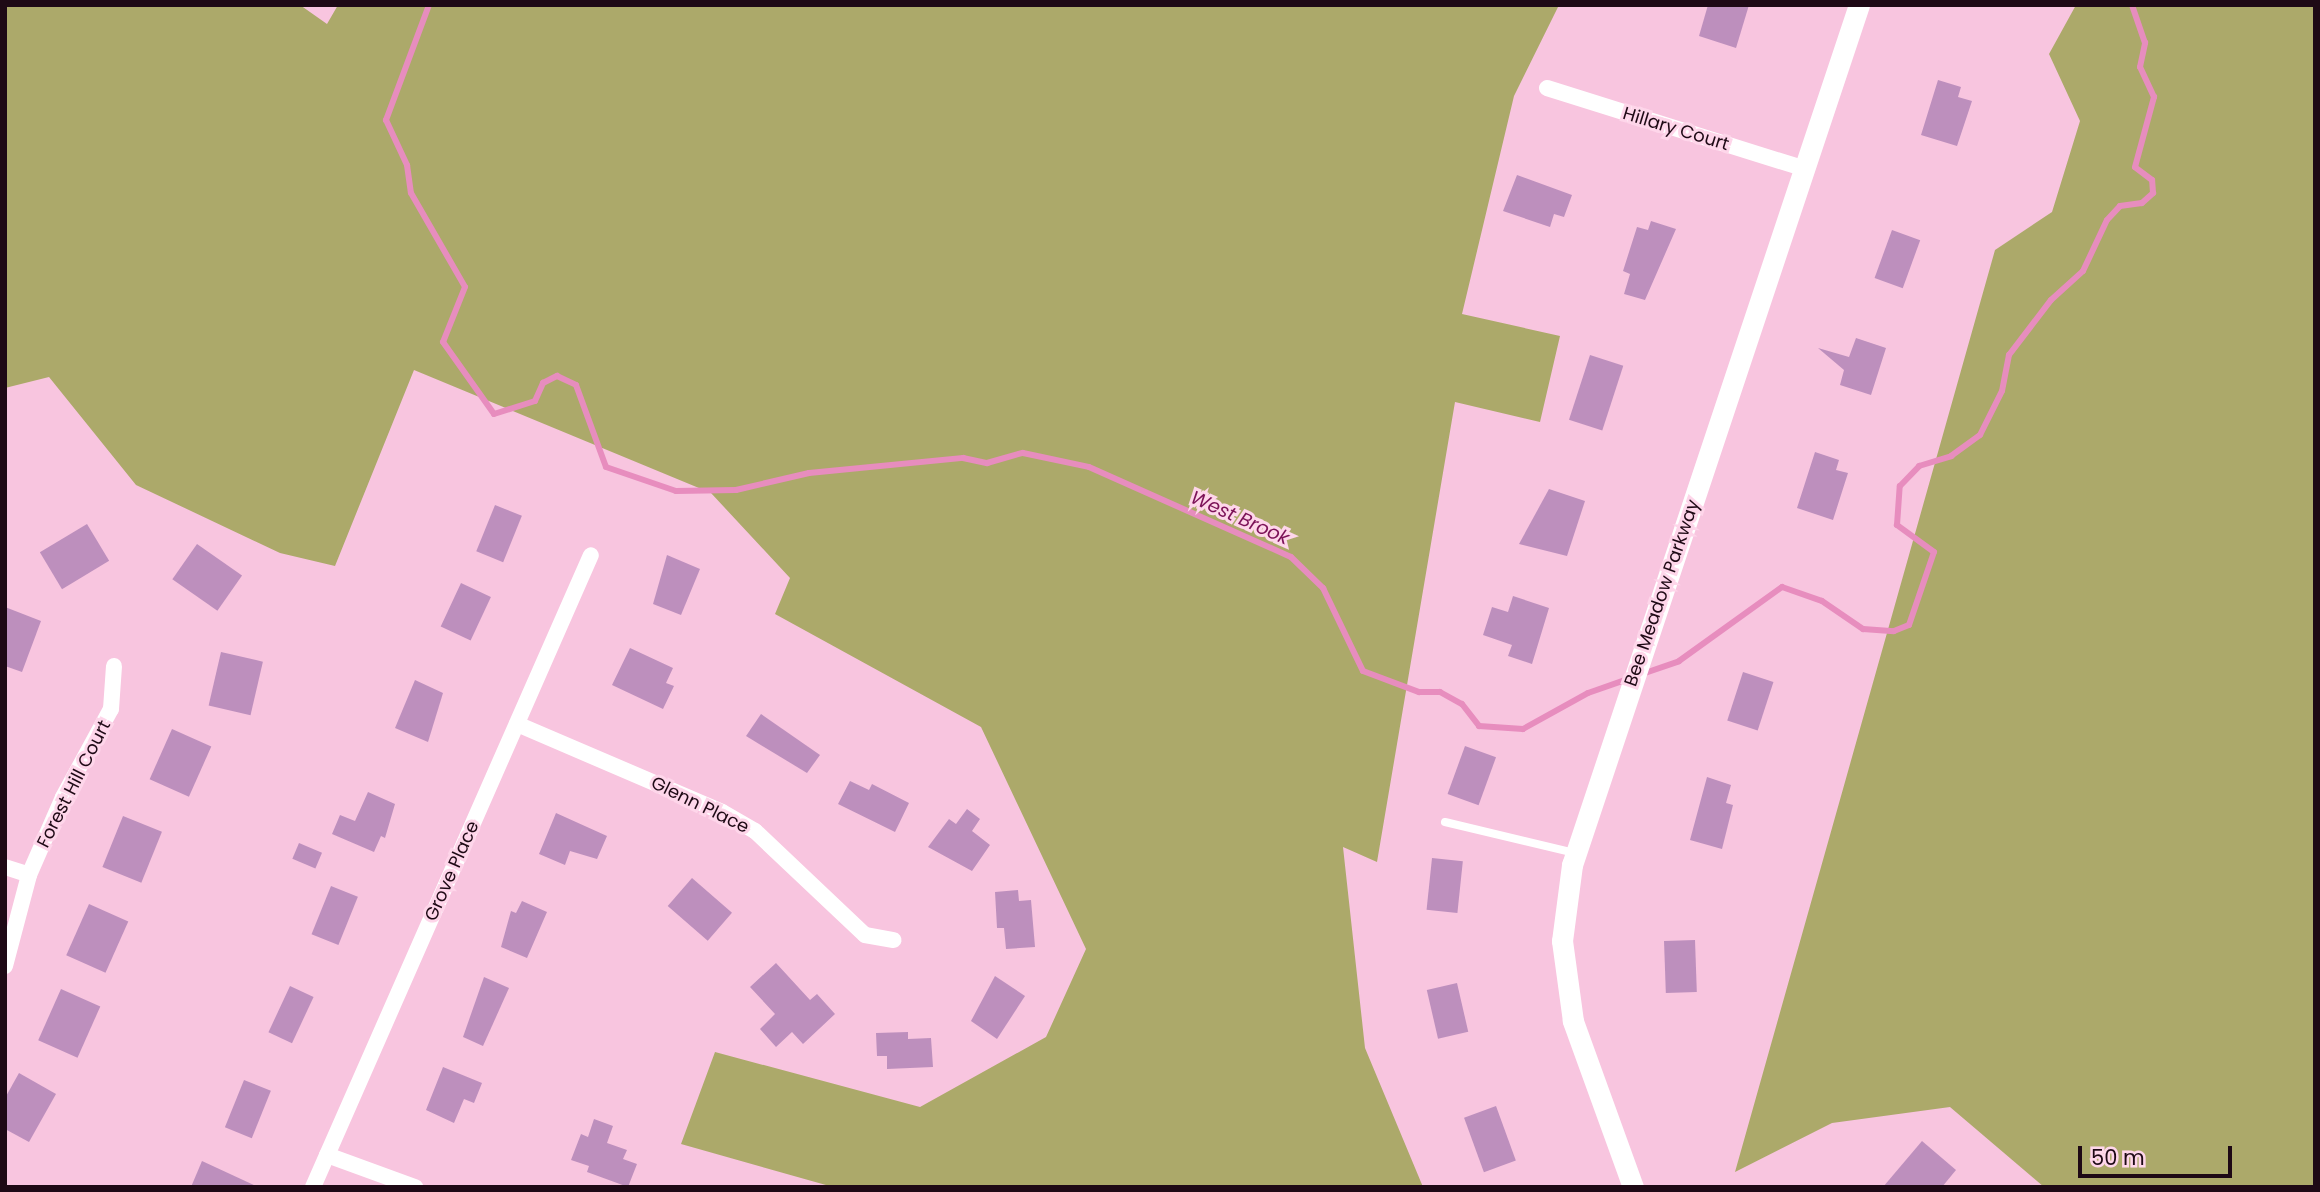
<!DOCTYPE html>
<html>
<head>
<meta charset="utf-8">
<style>
  body { margin:0 }
  #map { position:relative; width:2320px; height:1192px; overflow:hidden; background:#f8c5df; font-family:Poppins,sans-serif }
  div>[style] { position:absolute }
  [style*='--x'] { left:calc(var(--x)*1px); top:calc(var(--y)*1px); width:calc(var(--w)*1px); rotate:calc(var(--a)*1deg) }
  .green>* { inset:0; background:#aca96a }
  .stream>* { height:6px; margin:-3px; padding:0 3px; transform-origin:3px; border-radius:3px; background:#e78dbe }
  .building>* { inset:0; background:#bd8fbd; transform-origin:0 0 }
  .service>* { height:8px; margin:-4px; padding:0 4px; transform-origin:4px; border-radius:4px; background:#fff }
  .minor>* { height:16px; margin:-8px; padding:0 8px; transform-origin:8px; border-radius:8px; background:#fff }
  .tertiary>* { height:21px; margin:-10.5px; padding:0 10.5px; transform-origin:10.5px; border-radius:10.5px; background:#fff }
  span { translate:-50% -50%; white-space:nowrap; text-align:center; line-height:1.15; -webkit-text-stroke:6px #fed6ea; paint-order:stroke }
  .street-label { font-size:18px; color:#1e0915 }
  .water-label { font-size:19px; color:#7c1258; font-style:italic }
  .frame { position:absolute; inset:0; border:7px solid #1e0915; pointer-events:none }
  .scale { position:absolute; left:2078px; top:1146px; width:154px; height:32px; box-sizing:border-box; border:4px solid #1e0915; border-top:0; padding-left:9px; font-size:21px; line-height:24px; white-space:nowrap; color:#1e0915; -webkit-text-stroke:5px #fed6ea; paint-order:stroke }
</style>
</head>
<body>
<div id="map">
  <div class="green">
    <div style="clip-path:polygon(5px 5px,300px 5px,327px 24px,338px 5px,1559px 5px,1514px 96px,1462px 314px,1560px 336px,1540px 422px,1455px 402px,1377px 862px,1343px 847px,1365px 1048px,1423px 1187px,833px 1187px,681px 1144px,715px 1052px,920px 1107px,1046px 1037px,1086px 949px,981px 727px,775px 614px,790px 578px,711px 493px,414px 370px,335px 566px,280px 553px,136px 485px,49px 377px,5px 388px)"></div>
    <div style="clip-path:polygon(2076px 5px,2315px 5px,2315px 1187px,2044px 1187px,1950px 1107px,1832px 1123px,1735px 1172px,1995px 250px,2052px 212px,2080px 121px,2049px 54px)"></div>
  </div>
  <div class="stream">
    <div style="--x:429;--y:5;--w:123;--a:110.5"></div>
    <div style="--x:386;--y:120;--w:50;--a:65"></div>
    <div style="--x:407;--y:165;--w:28;--a:82"></div>
    <div style="--x:411;--y:193;--w:108;--a:60.1"></div>
    <div style="--x:465;--y:287;--w:59;--a:111.8"></div>
    <div style="--x:443;--y:342;--w:88;--a:54.7"></div>
    <div style="--x:494;--y:414;--w:43;--a:-17.6"></div>
    <div style="--x:535;--y:401;--w:20;--a:-66"></div>
    <div style="--x:543;--y:383;--w:16;--a:-27"></div>
    <div style="--x:557;--y:376;--w:21;--a:25"></div>
    <div style="--x:576;--y:385;--w:87;--a:69.9"></div>
    <div style="--x:606;--y:467;--w:74;--a:18.9"></div>
    <div style="--x:676;--y:491;--w:60;--a:-1"></div>
    <div style="--x:736;--y:490;--w:75;--a:-13.1"></div>
    <div style="--x:809;--y:473;--w:155;--a:-5.6"></div>
    <div style="--x:963;--y:458;--w:25;--a:12"></div>
    <div style="--x:987;--y:463;--w:37;--a:-16"></div>
    <div style="--x:1023;--y:453;--w:67;--a:12"></div>
    <div style="--x:1089;--y:467;--w:221;--a:24"></div>
    <div style="--x:1291;--y:557;--w:45;--a:44.1"></div>
    <div style="--x:1323;--y:588;--w:92;--a:64.3"></div>
    <div style="--x:1363;--y:671;--w:60;--a:20.6"></div>
    <div style="--x:1419;--y:692;--w:21;--a:0"></div>
    <div style="--x:1440;--y:692;--w:25;--a:29"></div>
    <div style="--x:1462;--y:704;--w:28;--a:52"></div>
    <div style="--x:1479;--y:726;--w:44;--a:3.9"></div>
    <div style="--x:1523;--y:729;--w:74;--a:-29"></div>
    <div style="--x:1588;--y:693;--w:42;--a:-19.3"></div>
    <div style="--x:1642;--y:674;--w:39;--a:-19"></div>
    <div style="--x:1679;--y:661;--w:127;--a:-35.7"></div>
    <div style="--x:1782;--y:587;--w:42;--a:19.3"></div>
    <div style="--x:1822;--y:601;--w:50;--a:34.3"></div>
    <div style="--x:1863;--y:629;--w:31;--a:4"></div>
    <div style="--x:1894;--y:631;--w:16;--a:-22"></div>
    <div style="--x:1909;--y:625;--w:77;--a:-71.1"></div>
    <div style="--x:1934;--y:552;--w:46;--a:-143.9"></div>
    <div style="--x:1897;--y:525;--w:39;--a:-86"></div>
    <div style="--x:1900;--y:486;--w:28;--a:-46"></div>
    <div style="--x:1919;--y:466;--w:34;--a:-17"></div>
    <div style="--x:1951;--y:456;--w:36;--a:-36"></div>
    <div style="--x:1980;--y:435;--w:49;--a:-63.4"></div>
    <div style="--x:2002;--y:391;--w:37;--a:-79"></div>
    <div style="--x:2009;--y:355;--w:69;--a:-52.6"></div>
    <div style="--x:2051;--y:300;--w:43;--a:-42.2"></div>
    <div style="--x:2083;--y:271;--w:56;--a:-64.8"></div>
    <div style="--x:2107;--y:220;--w:19;--a:-47"></div>
    <div style="--x:2120;--y:206;--w:22;--a:-8"></div>
    <div style="--x:2142;--y:203;--w:15;--a:-42"></div>
    <div style="--x:2153;--y:193;--w:13;--a:-94"></div>
    <div style="--x:2152;--y:180;--w:21;--a:-143"></div>
    <div style="--x:2135;--y:167;--w:73;--a:-74.8"></div>
    <div style="--x:2154;--y:97;--w:33;--a:-115"></div>
    <div style="--x:2140;--y:67;--w:25;--a:-78"></div>
    <div style="--x:2145;--y:43;--w:40;--a:-108.9"></div>
  </div>
  <div class="building">
    <div style="clip-path:polygon(1708px 5px,1749px 5px,1736px 48px,1699px 36px)"></div>
    <div style="clip-path:polygon(1938px 80px,1961px 87px,1958px 97px,1972px 101px,1957px 146px,1921px 135px)"></div>
    <div style="clip-path:polygon(1517px 175px,1572px 195px,1564px 217px,1554px 214px,1550px 227px,1503px 211px)"></div>
    <div style="clip-path:polygon(1651px 221px,1676px 229px,1645px 300px,1624px 294px,1630px 274px,1623px 271px,1637px 227px,1648px 230px)"></div>
    <div style="left:1892px;top:230px;width:30px;height:51px;rotate:20deg"></div>
    <div style="clip-path:polygon(1856px 338px,1886px 348px,1871px 395px,1840px 385px,1844px 370px,1818px 348px,1849px 357px)"></div>
    <div style="left:1590px;top:355px;width:35px;height:68px;rotate:18deg"></div>
    <div style="clip-path:polygon(1815px 452px,1839px 460px,1836px 470px,1848px 473px,1833px 520px,1797px 508px)"></div>
    <div style="clip-path:polygon(1549px 489px,1585px 501px,1567px 556px,1519px 544px)"></div>
    <div style="left:495px;top:505px;width:29px;height:50px;rotate:22deg"></div>
    <div style="left:87px;top:524px;width:43px;height:55px;rotate:59deg"></div>
    <div style="left:197px;top:544px;width:55px;height:43px;rotate:35deg"></div>
    <div style="clip-path:polygon(667px 555px,700px 569px,681px 615px,653px 604px)"></div>
    <div style="left:461px;top:583px;width:33px;height:48px;rotate:25deg"></div>
    <div style="clip-path:polygon(1513px 596px,1549px 608px,1532px 664px,1508px 656px,1512px 645px,1483px 635px,1492px 607px,1508px 612px)"></div>
    <div style="clip-path:polygon(5px 607px,41px 621px,22px 672px,5px 666px)"></div>
    <div style="clip-path:polygon(630px 648px,673px 668px,666px 683px,674px 686px,663px 709px,612px 685px)"></div>
    <div style="left:221px;top:652px;width:43px;height:55px;rotate:13deg"></div>
    <div style="left:1743px;top:672px;width:32px;height:51px;rotate:18deg"></div>
    <div style="clip-path:polygon(415px 680px,443px 693px,428px 742px,395px 728px)"></div>
    <div style="clip-path:polygon(761px 714px,820px 755px,807px 773px,746px 736px)"></div>
    <div style="left:172px;top:729px;width:43px;height:55px;rotate:24deg"></div>
    <div style="left:1465px;top:746px;width:33px;height:51px;rotate:20deg"></div>
    <div style="clip-path:polygon(1707px 777px,1731px 785px,1726px 803px,1733px 805px,1722px 849px,1690px 840px)"></div>
    <div style="clip-path:polygon(850px 781px,869px 790px,872px 784px,909px 803px,895px 832px,838px 804px)"></div>
    <div style="clip-path:polygon(368px 792px,395px 804px,385px 838px,381px 836px,374px 852px,332px 834px,340px 815px,355px 821px)"></div>
    <div style="clip-path:polygon(967px 809px,980px 819px,972px 831px,990px 845px,972px 871px,928px 847px,949px 819px,956px 824px)"></div>
    <div style="clip-path:polygon(556px 813px,607px 836px,597px 859px,570px 851px,565px 865px,539px 854px)"></div>
    <div style="left:123px;top:816px;width:42px;height:55px;rotate:22deg"></div>
    <div style="left:299px;top:843px;width:25px;height:17px;rotate:23deg"></div>
    <div style="left:1432px;top:858px;width:31px;height:52px;rotate:6deg"></div>
    <div style="left:692px;top:878px;width:53px;height:37px;rotate:41deg"></div>
    <div style="left:331px;top:886px;width:29px;height:52px;rotate:22deg"></div>
    <div style="clip-path:polygon(1018px 890px,1019px 901px,1031px 900px,1035px 947px,1006px 949px,1004px 928px,997px 928px,995px 892px)"></div>
    <div style="clip-path:polygon(522px 901px,547px 912px,527px 958px,501px 947px,511px 911px,516px 913px)"></div>
    <div style="left:89px;top:904px;width:43px;height:56px;rotate:24deg"></div>
    <div style="left:1695px;top:940px;width:52px;height:31px;rotate:88deg"></div>
    <div style="clip-path:polygon(776px 963px,810px 1000px,817px 994px,835px 1014px,803px 1044px,792px 1032px,776px 1047px,760px 1029px,775px 1014px,750px 987px)"></div>
    <div style="clip-path:polygon(995px 976px,1025px 996px,997px 1039px,971px 1021px)"></div>
    <div style="clip-path:polygon(484px 977px,509px 988px,483px 1046px,463px 1037px)"></div>
    <div style="left:1457px;top:983px;width:50px;height:31px;rotate:77deg"></div>
    <div style="left:290px;top:986px;width:26px;height:51px;rotate:25deg"></div>
    <div style="left:61px;top:989px;width:43px;height:56px;rotate:24deg"></div>
    <div style="clip-path:polygon(908px 1032px,908px 1039px,931px 1038px,933px 1067px,887px 1069px,887px 1056px,877px 1056px,876px 1033px)"></div>
    <div style="clip-path:polygon(443px 1067px,482px 1083px,474px 1103px,464px 1099px,454px 1123px,426px 1110px)"></div>
    <div style="clip-path:polygon(19px 1073px,56px 1094px,29px 1142px,5px 1129px,5px 1098px)"></div>
    <div style="left:244px;top:1080px;width:29px;height:51px;rotate:22deg"></div>
    <div style="left:1496px;top:1106px;width:58px;height:34px;rotate:70deg"></div>
    <div style="clip-path:polygon(594px 1119px,613px 1126px,607px 1143px,627px 1150px,623px 1159px,637px 1164px,628px 1187px,587px 1172px,589px 1166px,571px 1160px,581px 1134px,588px 1137px)"></div>
    <div style="clip-path:polygon(1922px 1141px,1956px 1170px,1942px 1187px,1883px 1187px)"></div>
    <div style="clip-path:polygon(202px 1161px,258px 1187px,191px 1187px)"></div>
  </div>
  <div class="service">
    <div style="--x:1445;--y:822;--w:134;--a:13.4"></div>
  </div>
  <div class="minor">
    <div style="--x:1547;--y:88;--w:270;--a:17.4"></div>
    <div style="--x:517;--y:724;--w:223;--a:23.2"></div>
    <div style="--x:722;--y:812;--w:38;--a:30"></div>
    <div style="--x:755;--y:831;--w:151;--a:43.4"></div>
    <div style="--x:865;--y:935;--w:29;--a:10"></div>
    <div style="--x:5;--y:867;--w:25;--a:18"></div>
    <div style="--x:29;--y:875;--w:85;--a:-66.4"></div>
    <div style="--x:63;--y:797;--w:100;--a:-61.4"></div>
    <div style="--x:111;--y:709;--w:43;--a:-86"></div>
    <div style="--x:5;--y:966;--w:94;--a:-75.2"></div>
    <div style="--x:327;--y:1155;--w:94;--a:20"></div>
    <div style="--x:313;--y:1187;--w:690;--a:-66.26"></div>
  </div>
  <div class="tertiary">
    <div style="--x:1633;--y:1187;--w:177;--a:-109.9"></div>
    <div style="--x:1573;--y:1021;--w:81;--a:-97.8"></div>
    <div style="--x:1562;--y:941;--w:77;--a:-82.5"></div>
    <div style="--x:1572;--y:865;--w:907;--a:-71.55"></div>
  </div>
  <div class="street-label">
    <span style="left:1676px;top:129px;rotate:17deg">Hillary Court</span>
    <span style="left:1662px;top:593px;rotate:-71deg">Bee Meadow Parkway</span>
    <span style="left:74px;top:784px;rotate:-63deg">Forest Hill Court</span>
    <span style="left:700px;top:805px;rotate:26deg">Glenn Place</span>
    <span style="left:452px;top:871px;rotate:-66deg">Grove Place</span>
  </div>
  <div class="water-label">
    <span style="left:1240px;top:518px;rotate:24deg">West Brook</span>
  </div>
  <div class="frame"></div>
  <div class="scale">50 m</div>
</div>
</body>
</html>
